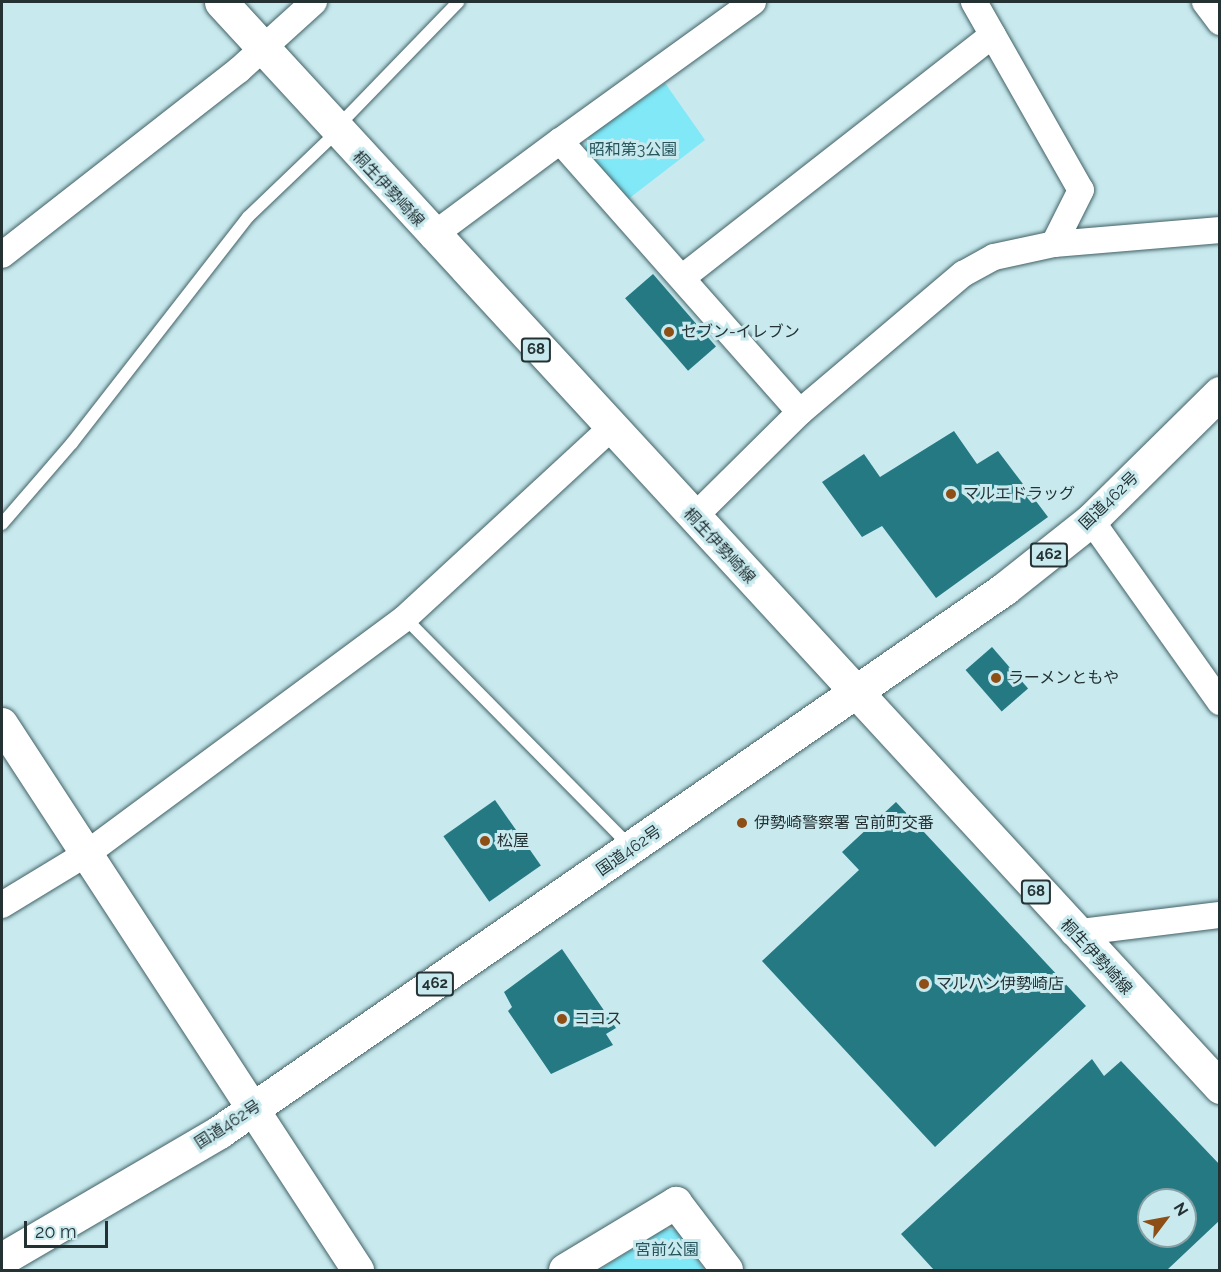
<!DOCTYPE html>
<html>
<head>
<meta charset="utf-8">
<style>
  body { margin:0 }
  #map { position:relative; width:1221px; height:1272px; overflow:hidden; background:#c8eaef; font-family:Raleway,"Noto Sans JP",sans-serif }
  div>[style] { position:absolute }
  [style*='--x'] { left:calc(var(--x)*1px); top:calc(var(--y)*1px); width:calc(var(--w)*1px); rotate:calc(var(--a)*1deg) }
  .green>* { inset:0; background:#81e8f7 }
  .building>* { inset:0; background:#257983; transform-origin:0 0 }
  .roads { filter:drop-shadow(0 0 2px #426165) drop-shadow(0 0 2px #426165) }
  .service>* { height:12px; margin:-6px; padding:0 6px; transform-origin:6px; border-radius:6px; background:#fff }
  .minor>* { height:26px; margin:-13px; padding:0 13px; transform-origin:13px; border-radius:13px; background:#fff }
  .tertiary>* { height:32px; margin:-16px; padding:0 16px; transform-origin:16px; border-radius:16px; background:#fff }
  .primary>* { height:33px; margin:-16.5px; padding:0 16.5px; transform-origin:16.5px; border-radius:16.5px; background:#fff }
  .trunk>* { height:33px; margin:-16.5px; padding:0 16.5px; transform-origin:16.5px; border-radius:16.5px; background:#fff }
  .dots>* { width:16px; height:16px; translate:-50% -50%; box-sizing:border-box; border:3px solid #c8eaef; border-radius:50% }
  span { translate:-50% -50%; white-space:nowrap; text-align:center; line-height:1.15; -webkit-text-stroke:6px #c8eaef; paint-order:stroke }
  .shield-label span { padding:2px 4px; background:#c8eaef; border:2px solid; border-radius:4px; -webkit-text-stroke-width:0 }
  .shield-label { font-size:15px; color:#253234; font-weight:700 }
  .park-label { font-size:16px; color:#27555c }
  .street-label { font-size:16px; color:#253234 }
  .poi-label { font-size:16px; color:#253234 }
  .left { translate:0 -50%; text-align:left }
  .frame { position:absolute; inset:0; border:3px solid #253234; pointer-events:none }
  .north { position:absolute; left:1137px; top:1188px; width:60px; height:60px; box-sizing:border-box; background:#c8eaef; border:2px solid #87a0a4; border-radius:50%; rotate:58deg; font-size:16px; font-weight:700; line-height:24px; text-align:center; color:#253234 }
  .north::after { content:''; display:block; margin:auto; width:21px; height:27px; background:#8e4f16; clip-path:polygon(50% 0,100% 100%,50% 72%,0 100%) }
  .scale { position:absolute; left:24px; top:1221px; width:84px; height:27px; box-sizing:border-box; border:3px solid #253234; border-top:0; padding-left:8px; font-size:18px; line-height:21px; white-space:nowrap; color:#253234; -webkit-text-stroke:4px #c8eaef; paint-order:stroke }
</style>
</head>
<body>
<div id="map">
  <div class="green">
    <div style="clip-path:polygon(665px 83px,705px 140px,627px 200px,584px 150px,589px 136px)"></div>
    <div style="clip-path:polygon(664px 1229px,678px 1230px,704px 1270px,599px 1270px)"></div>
  </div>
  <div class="building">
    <div style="left:653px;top:274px;width:96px;height:37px;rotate:49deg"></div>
    <div style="clip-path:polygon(954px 431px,977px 464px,998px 451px,1048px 517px,936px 598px,882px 526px,862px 537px,822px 482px,864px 454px,880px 477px)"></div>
    <div style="left:992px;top:647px;width:55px;height:35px;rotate:49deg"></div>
    <div style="left:495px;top:800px;width:80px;height:63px;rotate:55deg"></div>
    <div style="clip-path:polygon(896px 802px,1086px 1006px,935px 1147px,762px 961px,859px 870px,842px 852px)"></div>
    <div style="clip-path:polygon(562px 949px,616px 1028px,606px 1034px,613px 1045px,551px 1074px,508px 1011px,512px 1007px,504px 992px)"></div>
    <div style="clip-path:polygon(evenodd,1092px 1059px,1104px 1076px,1121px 1061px,1220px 1165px,1220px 1220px,1167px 1270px,934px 1270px,901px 1234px,1092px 1059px,1149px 1200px,1185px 1200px,1185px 1236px,1149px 1236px,1149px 1200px)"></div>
  </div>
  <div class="roads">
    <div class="service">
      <div style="--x:338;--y:126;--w:173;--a:-45.9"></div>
      <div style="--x:2;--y:524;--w:107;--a:-49.2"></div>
      <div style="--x:72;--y:443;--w:286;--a:-52.1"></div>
      <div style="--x:248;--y:217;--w:122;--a:-43.7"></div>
      <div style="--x:405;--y:618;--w:320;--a:45.4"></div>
    </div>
    <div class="minor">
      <div style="--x:753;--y:2;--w:238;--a:144.2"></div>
      <div style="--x:560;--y:141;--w:362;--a:48.5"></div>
      <div style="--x:974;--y:2;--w:216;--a:60.4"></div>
      <div style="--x:1081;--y:190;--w:60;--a:116.6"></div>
      <div style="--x:1205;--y:2;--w:25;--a:53"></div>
      <div style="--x:432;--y:236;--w:159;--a:-36.6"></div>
      <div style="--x:2;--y:255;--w:301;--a:-38"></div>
      <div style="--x:239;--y:70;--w:101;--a:-42.2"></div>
      <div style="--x:683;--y:277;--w:393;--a:-38"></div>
      <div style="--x:693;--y:518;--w:151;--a:-44.7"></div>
      <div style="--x:800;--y:412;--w:214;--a:-40.3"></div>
      <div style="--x:963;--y:274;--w:35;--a:-29"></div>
      <div style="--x:994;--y:257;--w:61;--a:-12.2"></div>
      <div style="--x:1054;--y:244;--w:167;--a:-4.8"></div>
      <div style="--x:1091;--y:520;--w:223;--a:54.7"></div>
      <div style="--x:2;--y:905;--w:102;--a:-31.3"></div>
      <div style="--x:89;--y:852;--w:393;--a:-36.5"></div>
      <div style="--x:405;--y:618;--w:279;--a:-42.7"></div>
      <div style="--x:1073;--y:933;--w:148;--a:-7"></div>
    </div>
    <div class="tertiary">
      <div style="--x:2;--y:724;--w:652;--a:56.9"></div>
      <div style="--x:565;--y:1270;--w:130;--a:-31.1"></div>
      <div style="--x:676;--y:1203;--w:84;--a:52.7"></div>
    </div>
    <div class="primary">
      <div style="--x:221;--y:2;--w:1475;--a:47.36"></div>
    </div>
    <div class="trunk">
      <div style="--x:2;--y:1259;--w:251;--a:-30.3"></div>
      <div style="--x:219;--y:1132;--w:955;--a:-34.67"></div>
      <div style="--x:1004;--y:589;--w:111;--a:-38.4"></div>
      <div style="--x:1091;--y:520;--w:181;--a:-44.6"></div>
    </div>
  </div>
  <div class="dots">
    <div style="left:669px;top:332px;background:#8e4f16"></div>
    <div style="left:951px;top:494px;background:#8e4f16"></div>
    <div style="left:996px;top:678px;background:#8e4f16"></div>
    <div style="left:742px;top:823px;background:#8e4f16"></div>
    <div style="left:485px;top:841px;background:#8e4f16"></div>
    <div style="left:924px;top:984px;background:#8e4f16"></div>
    <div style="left:562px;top:1019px;background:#8e4f16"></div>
  </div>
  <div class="shield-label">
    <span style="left:536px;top:350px">68</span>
    <span style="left:1049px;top:555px">462</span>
    <span style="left:1036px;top:892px">68</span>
    <span style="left:435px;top:984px">462</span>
  </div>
  <div class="park-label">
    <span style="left:633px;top:150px">昭和第3公園</span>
    <span style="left:667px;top:1250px">宮前公園</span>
  </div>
  <div class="street-label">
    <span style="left:388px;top:189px;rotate:47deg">桐生伊勢崎線</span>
    <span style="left:1109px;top:501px;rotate:-44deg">国道462号</span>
    <span style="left:719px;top:546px;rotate:47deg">桐生伊勢崎線</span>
    <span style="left:629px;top:851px;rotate:-35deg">国道462号</span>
    <span style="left:1096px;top:957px;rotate:47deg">桐生伊勢崎線</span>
    <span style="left:228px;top:1125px;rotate:-33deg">国道462号</span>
  </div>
  <div class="poi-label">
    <span class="left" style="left:681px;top:332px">セブン-イレブン</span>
    <span class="left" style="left:963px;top:494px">マルエドラッグ</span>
    <span class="left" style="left:1008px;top:678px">ラーメンともや</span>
    <span class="left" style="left:754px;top:823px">伊勢崎警察署 宮前町交番</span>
    <span class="left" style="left:497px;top:841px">松屋</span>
    <span class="left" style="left:936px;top:984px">マルハン伊勢崎店</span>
    <span class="left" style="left:574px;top:1019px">ココス</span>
  </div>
  <div class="frame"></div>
  <div class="north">N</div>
  <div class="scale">20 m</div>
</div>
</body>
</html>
